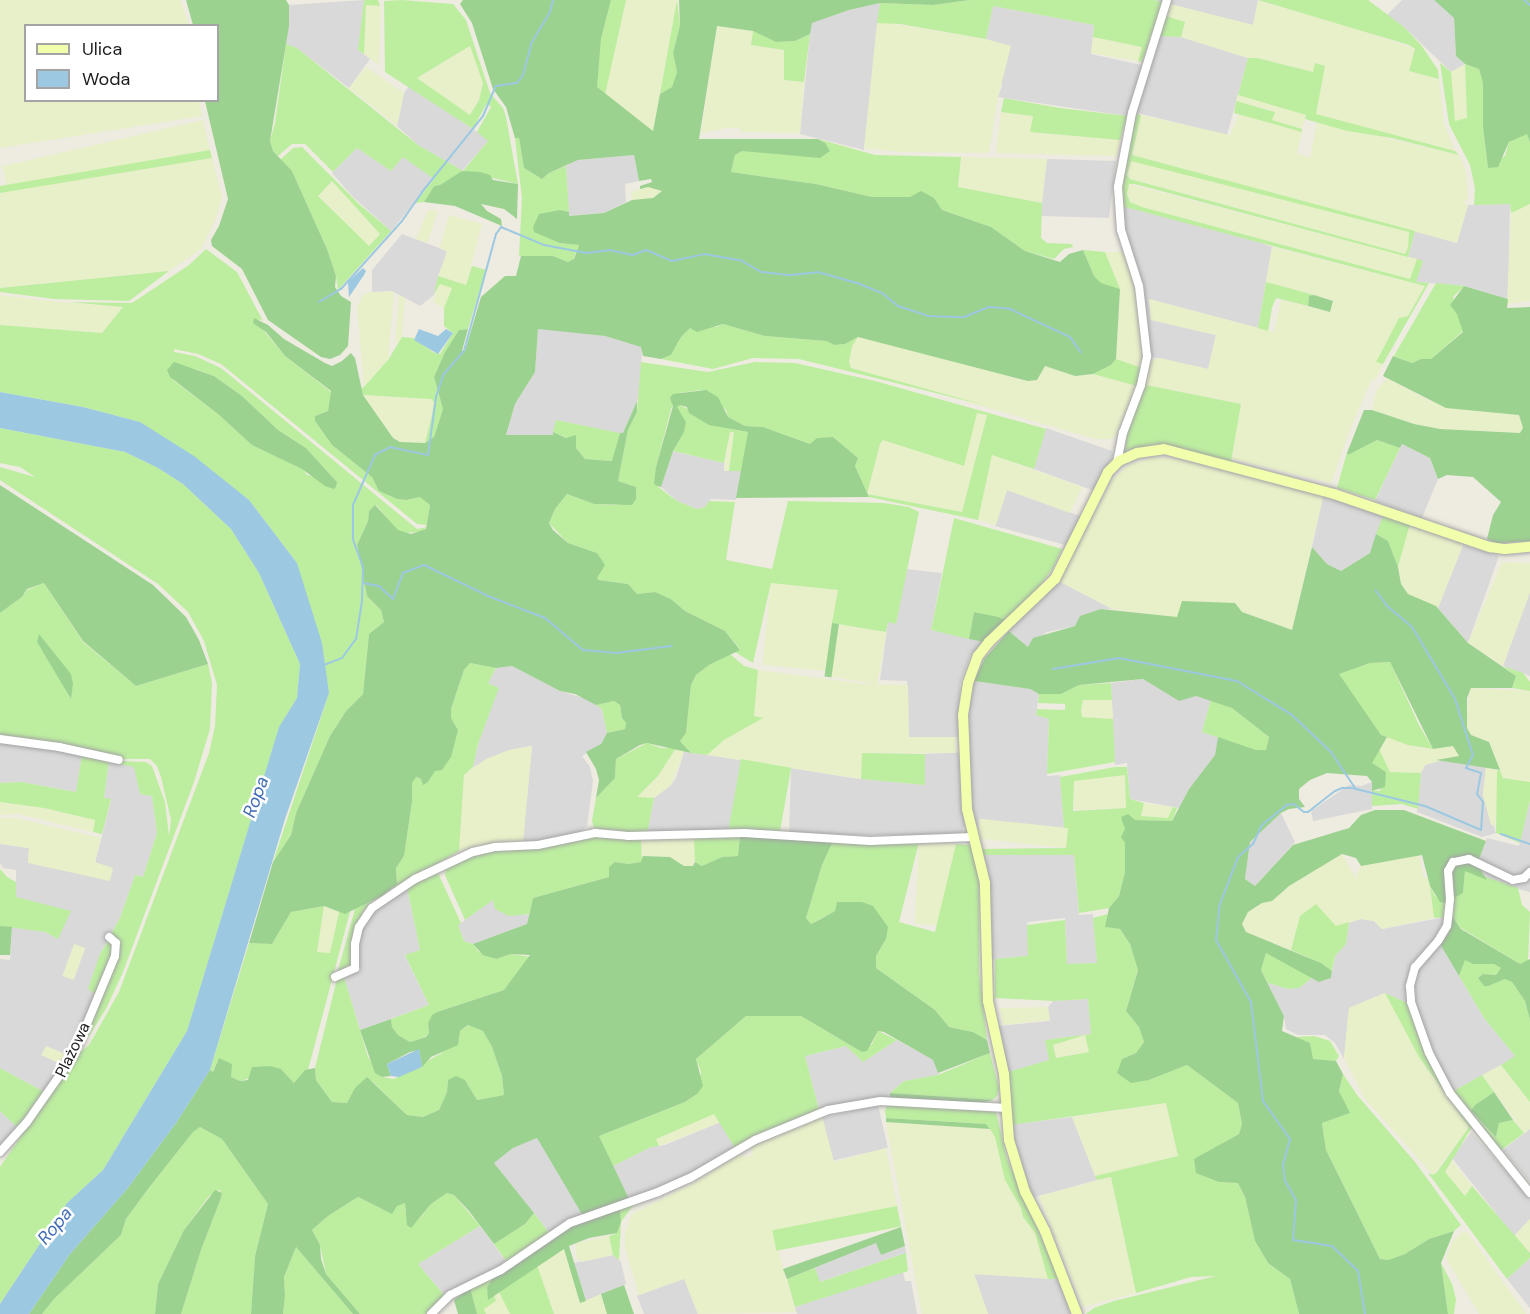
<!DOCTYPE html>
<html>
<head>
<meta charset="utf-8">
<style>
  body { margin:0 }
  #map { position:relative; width:1530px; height:1314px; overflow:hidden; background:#eeebe0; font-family:"DM Sans",sans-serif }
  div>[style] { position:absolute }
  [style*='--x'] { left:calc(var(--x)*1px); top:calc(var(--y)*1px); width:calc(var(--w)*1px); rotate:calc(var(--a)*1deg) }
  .residential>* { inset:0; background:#dad9d9; transform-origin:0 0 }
  .farmland>* { inset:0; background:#e8f0c9; transform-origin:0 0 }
  .grass>* { inset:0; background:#bdeea0; transform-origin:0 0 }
  .forest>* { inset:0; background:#9cd290; transform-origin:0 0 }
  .water>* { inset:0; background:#9cc9e1 }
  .stream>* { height:2px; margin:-1px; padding:0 1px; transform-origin:1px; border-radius:1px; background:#9cc9e1 }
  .roads { filter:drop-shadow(0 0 2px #a3a3a3) drop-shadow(0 0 2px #a3a3a3) }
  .street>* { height:8px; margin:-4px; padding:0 4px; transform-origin:4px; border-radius:4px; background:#fff }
  .secondary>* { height:10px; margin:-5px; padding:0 5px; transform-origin:5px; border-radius:5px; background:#f1ffad }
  span { translate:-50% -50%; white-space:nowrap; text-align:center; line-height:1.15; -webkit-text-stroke:5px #fff; paint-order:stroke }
  .street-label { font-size:16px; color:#1c1c1c }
  .water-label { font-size:18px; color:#406bb3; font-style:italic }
  .legend { position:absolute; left:24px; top:24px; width:195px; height:78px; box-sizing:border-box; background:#fff; border:2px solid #a4a4a4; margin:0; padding:8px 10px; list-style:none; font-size:18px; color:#1c1c1c }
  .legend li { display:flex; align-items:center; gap:12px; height:30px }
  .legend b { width:30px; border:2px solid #a4a4a4 }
</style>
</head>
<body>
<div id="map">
  <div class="residential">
    <div style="clip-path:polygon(364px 0,359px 50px,370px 59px,349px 88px,297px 48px,286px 44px,289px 5px)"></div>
    <div style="clip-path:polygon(1154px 0,1258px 0,1253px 25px)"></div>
    <div style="clip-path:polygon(1402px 0,1434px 0,1454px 18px,1456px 56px,1465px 64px,1451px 72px,1404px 27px,1387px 15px)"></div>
    <div style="clip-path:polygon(880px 3px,864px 150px,800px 134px,811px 23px,849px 10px)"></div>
    <div style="clip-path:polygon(993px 6px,1094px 25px,1091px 54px,1146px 66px,1156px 36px,1181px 37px,1248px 58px,1227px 135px,1129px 111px,1127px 116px,998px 97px,1002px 86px,986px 39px)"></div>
    <div style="clip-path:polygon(409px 86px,489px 140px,462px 171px,418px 145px,397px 126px,404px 93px)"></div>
    <div style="clip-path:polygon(357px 148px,391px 171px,403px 156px,434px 179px,391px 231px,352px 196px,332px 173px)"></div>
    <div style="clip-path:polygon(634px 155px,639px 181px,625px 184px,626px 202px,604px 213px,569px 216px,566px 166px,578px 160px)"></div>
    <div style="clip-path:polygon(1047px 159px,1116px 161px,1109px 218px,1040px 216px)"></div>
    <div style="clip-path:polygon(1510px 204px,1508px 299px,1465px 286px,1416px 282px,1408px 257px,1415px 231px,1457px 243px,1468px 205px)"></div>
    <div style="clip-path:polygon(1117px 205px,1243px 236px,1272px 247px,1258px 328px,1149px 299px,1151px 320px,1216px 335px,1208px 369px,1147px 356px,1146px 334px)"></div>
    <div style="clip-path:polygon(402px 234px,447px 251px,434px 295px,420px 306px,392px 291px,372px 292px,372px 270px)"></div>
    <div style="clip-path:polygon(538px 328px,605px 336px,642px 347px,640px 394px,623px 434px,556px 420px,553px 435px,506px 435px,515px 404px,535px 372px)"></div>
    <div style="clip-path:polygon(1046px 428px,1112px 451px,1113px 455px,1100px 493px,1034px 469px)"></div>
    <div style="clip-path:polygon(1402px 444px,1430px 458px,1438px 479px,1422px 518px,1375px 501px)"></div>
    <div style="clip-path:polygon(672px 451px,724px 463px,724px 471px,742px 471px,736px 500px,711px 499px,705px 507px,697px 509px,677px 501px,661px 487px)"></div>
    <div style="clip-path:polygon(1007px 490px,1086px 518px,1073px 547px,995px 526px)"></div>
    <div style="clip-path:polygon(1323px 497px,1384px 514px,1370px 553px,1341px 571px,1327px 564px,1312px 547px)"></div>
    <div style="clip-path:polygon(1463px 545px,1499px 556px,1468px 643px,1438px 608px)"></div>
    <div style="clip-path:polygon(906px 569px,942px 573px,931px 630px,984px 642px,970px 656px,960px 684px,958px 737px,908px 737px,907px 681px,880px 680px,888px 622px,896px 623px)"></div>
    <div style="clip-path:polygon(1055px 579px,1112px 609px,1101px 609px,1075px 626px,1047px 632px,1028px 647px,1005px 627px)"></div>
    <div style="clip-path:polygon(1530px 592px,1530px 676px,1503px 666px)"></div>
    <div style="clip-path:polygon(512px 666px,560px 691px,590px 700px,602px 709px,607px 733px,601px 744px,582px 756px,590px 767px,593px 781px,587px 826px,571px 840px,522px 846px,532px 746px,509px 750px,473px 767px,478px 744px,498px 688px,488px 683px,496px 668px)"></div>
    <div style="clip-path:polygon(1143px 679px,1179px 700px,1196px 696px,1211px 699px,1202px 732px,1218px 737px,1215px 755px,1189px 789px,1179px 808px,1130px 799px,1127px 763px,1115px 765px,1111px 683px)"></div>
    <div style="clip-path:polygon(969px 680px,1030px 689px,1039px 694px,1036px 715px,1049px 719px,1047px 776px,1060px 775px,1064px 828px,979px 829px,978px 825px,963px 827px,963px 832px,954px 835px,789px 835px,791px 768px,852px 778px,925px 785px,925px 754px,965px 752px)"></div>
    <div style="clip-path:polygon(0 742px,82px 755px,77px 792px,21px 782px,0 783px)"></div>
    <div style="clip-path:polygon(684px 752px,741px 759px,739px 830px,647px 834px,654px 798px,671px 785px,676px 778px)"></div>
    <div style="clip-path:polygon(1436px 760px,1486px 767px,1483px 795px,1496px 833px,1482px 837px,1417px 812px,1421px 773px,1425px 765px)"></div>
    <div style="clip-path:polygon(109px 761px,135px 767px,140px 794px,152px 796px,157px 833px,143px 877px,135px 875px,120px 918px,100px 954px,96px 994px,70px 1056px,41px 1054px,63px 1065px,46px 1093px,0 1068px,0 959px,10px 960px,12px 927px,45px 932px,57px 938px,16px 897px,16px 870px,3px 868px,0 863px,0 844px,29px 848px,28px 863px,95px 863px,111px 800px,104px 798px)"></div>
    <div style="clip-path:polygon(1372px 782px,1372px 809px,1313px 821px,1311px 811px,1349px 785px,1361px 786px)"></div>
    <div style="clip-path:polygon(1530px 800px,1530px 892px,1487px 880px,1477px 864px,1487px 838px,1519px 846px)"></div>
    <div style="clip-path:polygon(1281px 813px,1295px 842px,1255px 886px,1245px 879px,1250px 842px)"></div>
    <div style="clip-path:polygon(979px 855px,1074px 855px,1079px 915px,1093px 914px,1097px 963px,1067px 964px,1065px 918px,1027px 922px,1029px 956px,986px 960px)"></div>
    <div style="clip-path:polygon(407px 887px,420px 950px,405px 956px,429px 1005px,360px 1030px,344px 977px,360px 971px,356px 946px,361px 928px,372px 912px)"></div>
    <div style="clip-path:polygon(494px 899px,524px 915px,529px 914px,527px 924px,473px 944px,464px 941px,458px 925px)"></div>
    <div style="clip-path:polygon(1445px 917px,1440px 944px,1484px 1018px,1516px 1057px,1450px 1093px,1411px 1005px,1385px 993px,1349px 1008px,1344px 1059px,1335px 1043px,1325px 1035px,1298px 1035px,1286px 1029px,1284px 1016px,1268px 983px,1288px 989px,1299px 988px,1313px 977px,1319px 982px,1331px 978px,1335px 956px,1346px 944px,1349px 922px,1361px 919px,1374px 921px,1382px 929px)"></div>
    <div style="clip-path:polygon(1088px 999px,1092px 1034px,1045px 1040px,1050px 1060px,1006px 1073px,998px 1026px,1049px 1021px,1048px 1007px,1053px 1001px)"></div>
    <div style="clip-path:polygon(897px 1040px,933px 1060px,939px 1075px,904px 1081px,890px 1093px,890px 1102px,820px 1113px,805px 1056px,847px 1046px,863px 1062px)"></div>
    <div style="left:878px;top:1105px;width:44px;height:57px;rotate:77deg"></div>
    <div style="clip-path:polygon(0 1111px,19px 1129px,0 1148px)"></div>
    <div style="clip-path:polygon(1072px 1117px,1097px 1180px,1028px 1199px,1008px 1125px)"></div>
    <div style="clip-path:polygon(721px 1122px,736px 1150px,690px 1178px,631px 1203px,613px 1166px,651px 1147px,665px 1145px)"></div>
    <div style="clip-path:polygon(1530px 1129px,1530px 1182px,1503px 1150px)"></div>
    <div style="clip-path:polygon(1471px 1132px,1530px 1199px,1530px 1219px,1514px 1236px,1452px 1158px)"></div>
    <div style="clip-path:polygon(537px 1138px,584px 1217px,552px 1236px,494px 1163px,513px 1148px)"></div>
    <div style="clip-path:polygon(480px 1226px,509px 1265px,447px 1298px,418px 1264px)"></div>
    <div style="clip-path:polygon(877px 1242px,881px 1255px,905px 1246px,906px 1253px,819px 1282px,815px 1268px)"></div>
    <div style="clip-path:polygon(613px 1255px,621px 1262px,626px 1284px,586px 1301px,574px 1263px)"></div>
    <div style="clip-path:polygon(1530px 1258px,1530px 1308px,1507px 1279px)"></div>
    <div style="clip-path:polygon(903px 1272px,905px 1281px,911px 1281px,917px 1314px,797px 1314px,795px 1307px)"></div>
    <div style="clip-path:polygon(974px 1274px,1059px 1279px,1072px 1314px,988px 1314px)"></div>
    <div style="clip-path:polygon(684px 1278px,698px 1314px,644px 1314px,637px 1296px)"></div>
  </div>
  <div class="farmland">
    <div style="clip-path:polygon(0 0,180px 0,189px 25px,26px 26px,26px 100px,199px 101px,202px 116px,0 148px)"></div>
    <div style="clip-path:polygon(626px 0,677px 0,653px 132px,605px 95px)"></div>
    <div style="clip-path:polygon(1258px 1px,1345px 25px,1415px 49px,1409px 71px,1439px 79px,1444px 124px,1455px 151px,1315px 114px,1313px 72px,1258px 58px,1248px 58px,1181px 37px,1185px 22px,1166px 16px,1170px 4px,1253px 25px)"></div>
    <div style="clip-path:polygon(366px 5px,380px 6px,381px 9px,379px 65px,364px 54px)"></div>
    <div style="clip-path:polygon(883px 22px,986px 39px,1011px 46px,998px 97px,989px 153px,901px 152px,864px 148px,877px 23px)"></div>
    <div style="clip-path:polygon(717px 26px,753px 31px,751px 45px,784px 50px,784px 80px,804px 82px,800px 133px,740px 132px,740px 128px,728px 128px,701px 133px)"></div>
    <div style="clip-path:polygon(1093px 37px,1143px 47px,1138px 61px,1091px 53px)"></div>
    <div style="clip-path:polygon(471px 46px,483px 83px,482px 92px,470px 115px,417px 78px)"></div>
    <div style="clip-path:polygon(1465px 64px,1467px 118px,1454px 122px,1451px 72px)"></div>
    <div style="clip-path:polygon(366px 67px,404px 93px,397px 126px,349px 88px)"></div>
    <div style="clip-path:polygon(1238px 95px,1306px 115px,1302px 129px,1272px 120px,1274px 111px,1236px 101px)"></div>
    <div style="clip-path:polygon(1001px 112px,1033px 116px,1031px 132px,1120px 140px,1117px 156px,996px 153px)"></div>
    <div style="clip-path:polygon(1239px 114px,1302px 132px,1297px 153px,1310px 158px,1317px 122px,1459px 155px,1466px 171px,1468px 199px,1463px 202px,1468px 205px,1457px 243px,1132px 155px,1141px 115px,1230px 135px)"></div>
    <div style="left:203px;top:120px;width:31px;height:206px;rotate:77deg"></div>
    <div style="clip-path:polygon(961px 157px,1047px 159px,1042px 203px,958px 187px)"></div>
    <div style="clip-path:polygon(212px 158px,222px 197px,216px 218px,201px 249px,169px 271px,0 288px,0 193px)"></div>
    <div style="clip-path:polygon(1131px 160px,1409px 232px,1408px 248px,1405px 254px,1130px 179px,1127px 175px)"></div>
    <div style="clip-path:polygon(333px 181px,380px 234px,368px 246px,318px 195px)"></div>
    <div style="clip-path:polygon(1129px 184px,1417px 259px,1418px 265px,1410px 279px,1141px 207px,1130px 202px,1127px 194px)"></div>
    <div style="clip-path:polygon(648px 187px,662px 191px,653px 198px,632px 200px,631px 192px)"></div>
    <div style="clip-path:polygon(1530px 204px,1530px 301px,1507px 304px,1511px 213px)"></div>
    <div style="clip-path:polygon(428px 210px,438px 211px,427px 243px,416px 239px)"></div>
    <div style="clip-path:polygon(449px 215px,482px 224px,466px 285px,438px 276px,447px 252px,440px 248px)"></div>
    <div style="clip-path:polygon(1272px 247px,1425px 286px,1409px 316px,1399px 318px,1380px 354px,1377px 362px,1383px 364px,1375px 380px,1372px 379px,1349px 432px,1331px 483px,1232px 459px,1241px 404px,1146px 385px,1151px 361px,1160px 358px,1208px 369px,1216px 335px,1151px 320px,1149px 299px,1274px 332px,1281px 300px,1330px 312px,1333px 300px,1266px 282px)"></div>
    <div style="clip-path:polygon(1105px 252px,1124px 252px,1137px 294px,1144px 353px,1142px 368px,1116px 359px,1120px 289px)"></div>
    <div style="clip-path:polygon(440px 283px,453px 288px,444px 308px,433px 302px)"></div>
    <div style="clip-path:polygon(372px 292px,394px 292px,388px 360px,364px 387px,357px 307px,364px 294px)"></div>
    <div style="clip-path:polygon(0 295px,50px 301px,123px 307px,102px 333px,0 325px)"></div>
    <div style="clip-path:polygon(399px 295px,405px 298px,402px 337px,395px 345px)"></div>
    <div style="clip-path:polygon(858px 337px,978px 366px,1018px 379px,1028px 381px,1045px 366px,1075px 376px,1093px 374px,1137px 386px,1117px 434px,1111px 439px,1095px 439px,851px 368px,849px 362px,852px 346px)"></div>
    <div style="clip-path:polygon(1387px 378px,1429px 401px,1519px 415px,1524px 428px,1520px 433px,1440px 429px,1414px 424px,1372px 410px,1376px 391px)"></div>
    <div style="clip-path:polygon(363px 395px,431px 399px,434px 402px,432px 415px,425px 443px,400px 442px,393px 438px)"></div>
    <div style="clip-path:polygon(977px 413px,987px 415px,962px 512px,867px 494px,880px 444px,883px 440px)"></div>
    <div style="clip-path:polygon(730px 431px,735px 432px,733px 450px,729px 471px,724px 471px)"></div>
    <div style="clip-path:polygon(992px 455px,1082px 487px,1070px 513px,1007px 490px,996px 525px,978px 520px)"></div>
    <div style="clip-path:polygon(1155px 457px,1176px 459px,1323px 497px,1292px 630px,1242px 612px,1179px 612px,1177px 617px,1171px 617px,1113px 609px,1058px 581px,1113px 479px,1129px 465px)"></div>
    <div style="clip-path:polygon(1410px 524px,1463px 545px,1438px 608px,1408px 594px,1401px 584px,1398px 567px)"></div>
    <div style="clip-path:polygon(1502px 562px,1530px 563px,1530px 592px,1503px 666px,1468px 643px)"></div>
    <div style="left:771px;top:583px;width:67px;height:82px;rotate:6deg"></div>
    <div style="left:839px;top:624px;width:48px;height:53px;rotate:10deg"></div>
    <div style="clip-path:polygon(758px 670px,864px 684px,908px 685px,909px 737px,955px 737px,956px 753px,862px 753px,861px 779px,707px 755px,724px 740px,762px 718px,754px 717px)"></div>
    <div style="clip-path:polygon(1470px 688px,1530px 691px,1530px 782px,1503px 778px,1489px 742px,1471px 735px,1467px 728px,1467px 714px)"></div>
    <div style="clip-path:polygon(1094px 698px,1112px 700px,1113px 719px,1081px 717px,1082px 701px)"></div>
    <div style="clip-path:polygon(1387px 737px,1424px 749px,1453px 746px,1459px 756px,1425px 765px,1421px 773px,1390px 772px,1379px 749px)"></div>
    <div style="clip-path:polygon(532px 746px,523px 843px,491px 845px,459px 851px,464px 775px,486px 759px,509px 750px)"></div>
    <div style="clip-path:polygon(676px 748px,684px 752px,671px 785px,654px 798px,636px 798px,658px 776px)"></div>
    <div style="clip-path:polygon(1486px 767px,1497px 771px,1498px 781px,1495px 825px,1491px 825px,1483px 795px)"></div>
    <div style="left:1125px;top:775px;width:33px;height:52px;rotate:88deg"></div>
    <div style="clip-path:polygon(0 802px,44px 808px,96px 820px,93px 832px,18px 814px,0 815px)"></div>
    <div style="clip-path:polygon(1144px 803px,1173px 807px,1169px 818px,1141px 816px)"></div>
    <div style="clip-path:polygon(0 818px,16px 818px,101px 838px,95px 862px,113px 868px,110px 881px,28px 863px,29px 848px,0 844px)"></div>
    <div style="left:1068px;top:828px;width:20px;height:89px;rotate:96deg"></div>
    <div style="clip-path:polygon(694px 837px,696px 854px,693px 867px,684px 866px,670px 857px,643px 856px,641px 838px)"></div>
    <div style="left:919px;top:842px;width:37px;height:82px;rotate:3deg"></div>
    <div style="clip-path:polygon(1342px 854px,1358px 882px,1356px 875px,1361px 866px,1419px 855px,1424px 878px,1429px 878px,1434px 918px,1382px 929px,1374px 921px,1361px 919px,1336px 927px,1316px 904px,1300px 916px,1291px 950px,1246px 932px,1242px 924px,1248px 912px,1262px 903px,1272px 901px,1289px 886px)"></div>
    <div style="clip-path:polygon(324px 906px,339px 912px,330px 953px,317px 952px)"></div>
    <div style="left:74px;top:944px;width:12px;height:34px;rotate:20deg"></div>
    <div style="clip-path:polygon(1385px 993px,1419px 1057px,1469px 1127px,1433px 1175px,1365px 1099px,1344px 1057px,1349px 1008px)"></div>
    <div style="clip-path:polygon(1048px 1007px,1050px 1020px,1003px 1025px,1000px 1008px)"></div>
    <div style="clip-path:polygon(1085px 1035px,1090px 1052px,1056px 1058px,1053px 1045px)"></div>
    <div style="clip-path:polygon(46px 1046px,70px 1056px,63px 1065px,41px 1055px)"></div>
    <div style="clip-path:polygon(1501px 1065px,1530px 1102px,1530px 1129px,1524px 1133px,1482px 1075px)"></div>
    <div style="clip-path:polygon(1166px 1103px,1178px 1156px,1095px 1176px,1072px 1117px)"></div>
    <div style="clip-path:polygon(714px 1113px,721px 1122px,659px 1146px,655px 1139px)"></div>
    <div style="clip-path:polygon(822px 1116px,834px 1162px,886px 1148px,897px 1206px,777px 1247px,796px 1312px,698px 1314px,684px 1279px,639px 1295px,625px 1248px,625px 1233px,632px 1214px,694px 1183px,738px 1155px,748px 1157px,753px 1155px,751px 1146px)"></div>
    <div style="clip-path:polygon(886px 1122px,990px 1129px,995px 1137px,1005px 1180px,1021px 1208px,1023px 1217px,1035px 1233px,1048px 1279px,974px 1274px,988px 1314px,922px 1314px)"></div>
    <div style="clip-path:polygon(1453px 1162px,1472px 1186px,1466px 1196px,1445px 1172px)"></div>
    <div style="clip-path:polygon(1111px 1177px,1136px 1293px,1083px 1307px,1039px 1196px)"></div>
    <div style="clip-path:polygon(1530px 1219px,1530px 1253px,1514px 1236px)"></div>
    <div style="clip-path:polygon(1463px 1231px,1468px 1233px,1526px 1314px,1479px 1314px,1446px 1258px,1453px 1241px)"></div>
    <div style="clip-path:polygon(609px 1236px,613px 1255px,582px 1262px,576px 1257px,576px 1243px)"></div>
    <div style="clip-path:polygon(564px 1248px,580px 1303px,601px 1294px,607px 1314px,554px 1314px,537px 1265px)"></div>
    <div style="clip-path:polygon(499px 1292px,510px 1314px,486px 1314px,484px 1309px,496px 1301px,494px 1295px)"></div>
  </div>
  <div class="grass">
    <div style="clip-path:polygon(364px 0,378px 0,380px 6px,366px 5px,364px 54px,358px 50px)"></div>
    <div style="clip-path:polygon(evenodd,402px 0,453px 4px,466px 20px,490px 93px,503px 108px,506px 117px,518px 184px,463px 171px,440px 185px,434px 186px,424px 202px,415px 203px,434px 179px,403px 157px,391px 171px,357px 148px,333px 172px,305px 144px,292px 144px,278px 156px,273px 151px,270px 141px,275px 123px,286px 44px,297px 48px,418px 145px,463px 171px,488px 141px,477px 132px,491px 107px,487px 103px,473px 129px,385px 72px,384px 1px,402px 0,470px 46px,483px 83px,479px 100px,470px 115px,417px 78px,470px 46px)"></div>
    <div style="clip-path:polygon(611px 0,626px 0,605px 95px,597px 87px,597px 78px,601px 39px)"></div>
    <div style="clip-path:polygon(677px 0,680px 25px,673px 53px,677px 72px,672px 87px,660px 94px)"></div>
    <div style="clip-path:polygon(970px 0,1154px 0,1163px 2px,1142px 62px,1138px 61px,1142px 47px,1093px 37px,1094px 25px,993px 6px,986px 39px,900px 24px,877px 23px,880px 3px,933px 5px)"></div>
    <div style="clip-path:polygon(1258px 0,1368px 0,1404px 27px,1421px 45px,1438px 70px,1439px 79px,1409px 71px,1415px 49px,1409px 45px)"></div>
    <div style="clip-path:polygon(1166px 16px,1185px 22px,1181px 37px,1158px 36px)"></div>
    <div style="clip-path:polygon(753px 31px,777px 42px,795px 41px,810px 34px,804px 82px,784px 80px,784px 50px,751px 45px)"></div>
    <div style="clip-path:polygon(1248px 58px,1257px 58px,1313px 72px,1315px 63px,1325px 66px,1316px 114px,1455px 151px,1459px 155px,1392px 138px,1347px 131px,1305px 119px,1306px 115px,1238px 95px)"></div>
    <div style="clip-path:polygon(1440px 63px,1451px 72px,1455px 121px,1467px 118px,1465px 64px,1479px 69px,1483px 83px,1483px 127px,1488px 168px,1505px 156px,1509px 142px,1527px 133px,1530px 142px,1530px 204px,1511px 213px,1510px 204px,1474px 205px,1475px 188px,1470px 165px,1449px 124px)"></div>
    <div style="clip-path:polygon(1004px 98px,1060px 108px,1127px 116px,1120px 140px,1030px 132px,1033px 116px,1001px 112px)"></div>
    <div style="clip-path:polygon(1236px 101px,1275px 112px,1272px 120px,1302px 129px,1302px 132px,1234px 113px)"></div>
    <div style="clip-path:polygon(evenodd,1135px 114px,1141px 115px,1132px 155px,1415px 231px,1408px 257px,1135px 184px,1129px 184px,1127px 194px,1130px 202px,1142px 207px,1410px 279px,1417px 259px,1423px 261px,1416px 282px,1429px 283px,1383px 364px,1376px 362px,1399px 318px,1408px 316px,1425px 286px,1121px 206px,1121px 192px,1135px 114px,1131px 161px,1409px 232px,1408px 248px,1405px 254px,1130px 179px,1127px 175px,1131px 161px)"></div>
    <div style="clip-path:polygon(515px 138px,519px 138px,524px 168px,542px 179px,549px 173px,566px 166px,569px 212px,560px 210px,560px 243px,579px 245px,573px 260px,568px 262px,553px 256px,519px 256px,522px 198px)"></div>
    <div style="clip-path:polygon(818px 139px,875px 155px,961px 157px,958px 187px,1042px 203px,1041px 238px,1047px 243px,1072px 244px,1073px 247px,1064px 249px,1054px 259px,1025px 251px,991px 227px,942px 210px,934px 198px,872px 197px,816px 184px,731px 172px,735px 155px,742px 151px,825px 143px)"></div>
    <div style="clip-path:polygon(evenodd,302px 147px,359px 204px,391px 231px,338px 290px,336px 276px,327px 249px,292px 171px,280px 160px,293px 148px,302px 147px,332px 181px,380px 234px,369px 246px,318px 196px,332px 181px)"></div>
    <div style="clip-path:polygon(210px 150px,212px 158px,0 193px,0 186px)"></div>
    <div style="clip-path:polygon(evenodd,206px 249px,237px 272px,263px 321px,259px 319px,259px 325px,275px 344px,285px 356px,331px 392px,328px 411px,315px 416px,315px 421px,332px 445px,372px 477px,379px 491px,397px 499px,407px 500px,420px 497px,430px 504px,427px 525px,417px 524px,221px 364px,198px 354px,174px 349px,174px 352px,195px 356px,221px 368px,417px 529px,427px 527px,422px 532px,404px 533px,398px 531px,376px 505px,369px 511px,368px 521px,357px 545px,367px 596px,381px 610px,384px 622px,369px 634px,363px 694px,346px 711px,330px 736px,296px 813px,291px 835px,273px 862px,329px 693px,297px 563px,249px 500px,140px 422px,83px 407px,0 392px,0 325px,102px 333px,123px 307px,69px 302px,132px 303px,189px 265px,206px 249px,195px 369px,214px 376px,242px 396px,278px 430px,306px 448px,337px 482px,307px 475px,303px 469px,252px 445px,218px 414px,173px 380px,195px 369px)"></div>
    <div style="clip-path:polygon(1083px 250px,1105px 252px,1120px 289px,1101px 284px,1094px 276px)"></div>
    <div style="clip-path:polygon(472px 266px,486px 270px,468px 329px,459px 330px,445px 352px,434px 377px,443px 409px,434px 437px,425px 443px,432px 415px,434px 402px,431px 399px,363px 395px,360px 388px,364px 387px,388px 360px,402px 337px,413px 338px,433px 352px,440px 354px,453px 333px,444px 326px,444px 308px,452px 288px,440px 284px,434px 295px,438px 276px,466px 285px)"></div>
    <div style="clip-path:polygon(169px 271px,129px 301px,54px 299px,0 292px,0 288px)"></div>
    <div style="clip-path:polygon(1266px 282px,1314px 295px,1309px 297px,1308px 306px,1276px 298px,1272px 308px,1268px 331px,1258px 328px)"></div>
    <div style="clip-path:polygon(1436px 283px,1464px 286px,1453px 297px,1463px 331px,1431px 359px,1421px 359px,1412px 363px,1394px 356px)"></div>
    <div style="clip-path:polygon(723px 324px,765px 336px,826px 341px,836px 345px,845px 344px,858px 337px,852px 346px,849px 362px,851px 368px,988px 406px,799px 359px,753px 358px,713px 369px,661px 359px,671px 355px,681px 337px,690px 328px,716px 327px)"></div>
    <div style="clip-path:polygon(1116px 359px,1142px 368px,1137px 386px,1093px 374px,1111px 365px)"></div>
    <div style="clip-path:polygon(evenodd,641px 362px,708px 372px,755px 362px,795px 363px,875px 381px,1046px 429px,1034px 469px,992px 455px,978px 520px,869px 497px,855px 466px,858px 458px,833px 437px,810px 444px,763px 427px,745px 426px,728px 417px,726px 410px,701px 390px,679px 393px,671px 409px,656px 467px,657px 486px,677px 501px,697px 509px,705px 507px,709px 501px,735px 502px,726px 560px,772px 569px,788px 501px,884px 503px,909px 507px,919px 512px,896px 624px,888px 622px,886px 632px,832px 623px,838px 590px,771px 583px,753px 663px,735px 652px,740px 649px,725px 631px,685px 611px,671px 599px,655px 592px,637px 594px,628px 584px,600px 580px,597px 578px,597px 553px,568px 543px,549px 523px,555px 509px,567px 494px,594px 504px,616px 505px,636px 499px,636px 487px,618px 481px,628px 430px,637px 412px,641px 362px,977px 413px,987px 415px,962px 512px,867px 494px,880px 444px,883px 440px,964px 466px,977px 413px)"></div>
    <div style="clip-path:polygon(1146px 385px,1241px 404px,1231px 462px,1157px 444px,1125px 450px,1128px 428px)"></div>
    <div style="clip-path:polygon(680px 405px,726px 428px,748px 432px,742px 471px,729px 471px,734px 432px,730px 432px,724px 463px,673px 451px,682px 435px,677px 406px)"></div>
    <div style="clip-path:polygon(556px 420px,620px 433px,613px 461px,585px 459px,576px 448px,576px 442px,553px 432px)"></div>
    <div style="clip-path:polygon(0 428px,125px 452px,158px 468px,183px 484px,231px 529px,259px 573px,300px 664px,297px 698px,279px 728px,187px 1031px,103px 1170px,67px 1203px,0 1304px,0 1167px,77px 1055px,89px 1045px,119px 992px,209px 753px,215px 726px,217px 685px,204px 641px,188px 612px,158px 584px,0 480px,0 467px,35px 477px,20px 467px,0 463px)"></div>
    <div style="clip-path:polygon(1377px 440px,1400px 448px,1375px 500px,1337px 488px,1347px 452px,1348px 455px)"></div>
    <div style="clip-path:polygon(1384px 514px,1410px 524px,1398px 567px,1388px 541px,1376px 534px)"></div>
    <div style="clip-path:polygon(954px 518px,1062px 549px,1053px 568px,1038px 588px,1005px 620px,974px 612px,969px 639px,931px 630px)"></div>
    <div style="clip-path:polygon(evenodd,44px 583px,83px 642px,136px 686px,208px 664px,212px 683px,210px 729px,194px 782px,123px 972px,106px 1009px,82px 1047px,117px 959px,110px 936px,120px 918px,135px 875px,143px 877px,157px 833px,152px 796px,140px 794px,134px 767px,119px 764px,119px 761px,146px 762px,152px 766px,165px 802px,169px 836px,171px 820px,161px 777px,157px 766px,150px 759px,122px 759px,0 737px,0 613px,22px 597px,27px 590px,44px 583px,37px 642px,73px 684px,70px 698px,57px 673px,37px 642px)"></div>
    <div style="clip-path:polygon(730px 654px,744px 666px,758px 670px,754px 716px,763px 718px,724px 740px,707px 755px,691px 753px,680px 741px,686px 733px,691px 685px,696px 675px,709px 665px)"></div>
    <div style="clip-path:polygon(1390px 662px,1419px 725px,1433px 749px,1408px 745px,1381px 735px,1338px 674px,1370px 663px)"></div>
    <div style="clip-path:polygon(470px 663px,496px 668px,488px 683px,499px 688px,478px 744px,473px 767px,464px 775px,459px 851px,391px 890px,397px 883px,396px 868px,404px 856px,412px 802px,412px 783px,415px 777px,428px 782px,458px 730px,451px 718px,451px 709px,464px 670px)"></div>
    <div style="clip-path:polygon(1503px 666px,1523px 673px,1530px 682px,1530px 691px,1512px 688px,1516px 676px)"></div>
    <div style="clip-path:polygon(1111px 683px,1112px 700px,1083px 700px,1081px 710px,1082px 717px,1113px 719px,1115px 762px,1047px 774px,1049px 719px,1036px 715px,1037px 709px,1065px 710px,1065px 704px,1038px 703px,1039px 694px,1061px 694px,1079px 685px)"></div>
    <div style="clip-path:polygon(1211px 699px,1232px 708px,1269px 737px,1266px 750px,1255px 750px,1202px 732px)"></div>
    <div style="clip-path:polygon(614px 701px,620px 705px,622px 718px,626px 723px,625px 729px,607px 733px,602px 709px,596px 705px)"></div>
    <div style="clip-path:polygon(647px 743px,661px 748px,676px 748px,658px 776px,637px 797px,654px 798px,647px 834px,594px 828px,592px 821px,596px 798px,615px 778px,616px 759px)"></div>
    <div style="clip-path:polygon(1379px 749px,1390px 772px,1421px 773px,1418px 809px,1402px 804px,1372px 806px,1372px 791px,1380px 791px,1386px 772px,1371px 763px)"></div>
    <div style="clip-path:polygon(862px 753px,925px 754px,925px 785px,861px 779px)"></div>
    <div style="clip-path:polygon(82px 755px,109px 761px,104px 798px,111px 799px,102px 834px,93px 832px,95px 820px,44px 808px,0 802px,0 783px,21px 782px,76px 792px)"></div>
    <div style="left:741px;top:759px;width:51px;height:71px;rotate:10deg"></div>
    <div style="clip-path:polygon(evenodd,1115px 767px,1127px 767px,1130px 799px,1144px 803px,1141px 816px,1168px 818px,1173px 807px,1177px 808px,1172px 821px,1135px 820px,1125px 829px,1125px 872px,1119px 896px,1109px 908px,1079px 913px,1074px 855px,982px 855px,981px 849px,1066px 848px,1068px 828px,1064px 828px,1060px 777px,1115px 767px,1125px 775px,1126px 808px,1073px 811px,1074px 781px,1125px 775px)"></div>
    <div style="clip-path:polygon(1500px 770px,1503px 778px,1530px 782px,1530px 800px,1520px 843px,1496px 833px,1497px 771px)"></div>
    <div style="clip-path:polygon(597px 835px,641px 838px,642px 862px,629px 864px,615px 862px,609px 877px,533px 898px,529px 914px,509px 916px,495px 909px,493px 900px,465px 920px,445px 875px,447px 866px,472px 856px,499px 850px,552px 846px)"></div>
    <div style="clip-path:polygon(740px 835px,738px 856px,722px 857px,702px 866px,695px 862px,694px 837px)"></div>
    <div style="clip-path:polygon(833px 841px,919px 842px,899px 922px,935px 932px,956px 844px,970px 845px,979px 877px,979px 973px,987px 1040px,973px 1032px,949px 1027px,935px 1010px,876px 968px,876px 956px,886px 939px,862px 902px,838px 902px,835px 911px,811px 924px,806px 918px,822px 865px)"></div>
    <div style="clip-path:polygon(0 869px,7px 877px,16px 882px,16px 897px,71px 911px,58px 939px,45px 932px,0 926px)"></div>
    <div style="clip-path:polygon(1465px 870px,1518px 888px,1522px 905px,1530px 912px,1528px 961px,1520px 964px,1461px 928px,1453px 917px,1454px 897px,1463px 893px)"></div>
    <div style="clip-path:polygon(438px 873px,461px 923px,458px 925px,464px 941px,473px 944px,478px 951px,495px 959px,511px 954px,531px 957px,504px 990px,437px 1012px,428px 1023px,429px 1033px,425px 1037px,410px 1042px,398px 1035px,392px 1027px,391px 1019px,429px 1005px,405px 955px,420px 950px,407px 887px)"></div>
    <div style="clip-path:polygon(1430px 886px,1435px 896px,1446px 902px,1445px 917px,1434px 918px)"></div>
    <div style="clip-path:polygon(372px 901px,363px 911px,358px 925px,353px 944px,352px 967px,337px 974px,355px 909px)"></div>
    <div style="clip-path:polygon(1316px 904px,1336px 926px,1349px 922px,1346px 944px,1335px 956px,1332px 971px,1321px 963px,1291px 950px,1300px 916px)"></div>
    <div style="clip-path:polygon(324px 906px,317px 952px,330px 953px,339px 912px,350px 912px,308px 1070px,294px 1083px,281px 1069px,240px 1081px,231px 1077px,219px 1058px,212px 1073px,210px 1070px,249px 943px,272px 944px,291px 912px)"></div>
    <div style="clip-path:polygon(evenodd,1108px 914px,1106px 927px,1120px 929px,1130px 944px,1138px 969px,1126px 1011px,1139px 1027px,1144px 1042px,1136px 1053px,1122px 1059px,1149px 1080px,1187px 1065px,1238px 1103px,1242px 1124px,1239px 1134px,1204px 1154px,1219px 1182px,1238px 1183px,1245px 1197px,1255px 1241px,1268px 1263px,1290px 1279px,1299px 1314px,1086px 1314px,1094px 1308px,1114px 1301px,1216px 1276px,1191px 1277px,1136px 1293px,1111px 1177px,1097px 1180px,1095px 1176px,1178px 1156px,1166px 1103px,1011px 1125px,1008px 1072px,1049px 1060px,1045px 1040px,1091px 1034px,1088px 999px,1053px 1001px,995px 998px,995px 959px,1028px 956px,1027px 925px,1065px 920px,1067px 964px,1097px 963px,1093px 918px,1108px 914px,1085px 1035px,1089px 1052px,1056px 1058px,1053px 1045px,1085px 1035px)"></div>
    <div style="clip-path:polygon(109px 939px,115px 948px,95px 994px,88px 989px,100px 954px)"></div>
    <div style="clip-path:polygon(1266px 953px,1304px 971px,1313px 977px,1299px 988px,1288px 989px,1268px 983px,1261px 970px)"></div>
    <div style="clip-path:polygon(1465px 959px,1474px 964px,1494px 964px,1501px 968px,1496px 975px,1483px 974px,1478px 978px,1484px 985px,1506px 979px,1512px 982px,1525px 1001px,1530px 1020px,1530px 1102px,1501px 1065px,1515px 1056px,1484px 1018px,1459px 976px)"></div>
    <div style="clip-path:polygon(344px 977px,368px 1057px,382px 1077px,394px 1079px,442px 1053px,460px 1031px,469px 1025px,483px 1031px,492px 1047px,502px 1076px,504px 1095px,477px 1100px,465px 1080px,448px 1080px,447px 1092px,439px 1110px,423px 1117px,407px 1115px,372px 1081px,356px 1088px,347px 1103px,332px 1102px,316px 1080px,315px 1068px,337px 979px)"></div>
    <div style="clip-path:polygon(1385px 993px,1407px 1003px,1441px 1085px,1472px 1127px,1445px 1172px,1465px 1196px,1472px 1186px,1530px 1253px,1530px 1258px,1507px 1279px,1428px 1173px,1433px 1175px,1437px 1172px,1469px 1127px,1419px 1057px)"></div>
    <div style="clip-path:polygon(746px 1016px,801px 1016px,862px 1052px,872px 1044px,878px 1031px,897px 1040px,863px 1062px,846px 1046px,805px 1056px,819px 1110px,735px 1148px,714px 1114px,656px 1139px,659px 1146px,651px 1147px,613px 1166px,599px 1136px,685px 1102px,697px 1094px,701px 1072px,696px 1059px)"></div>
    <div style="clip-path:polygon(1314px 1036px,1330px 1041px,1339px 1056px,1336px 1061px,1312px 1059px,1310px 1043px,1295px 1037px)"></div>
    <div style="clip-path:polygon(990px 1053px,999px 1089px,997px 1096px,993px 1100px,890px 1093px,904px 1081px,938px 1075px)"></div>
    <div style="clip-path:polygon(0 1068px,46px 1093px,19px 1129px,0 1111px)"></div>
    <div style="clip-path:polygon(1343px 1074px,1357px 1095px,1415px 1162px,1461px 1225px,1454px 1231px,1429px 1239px,1405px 1254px,1388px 1260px,1380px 1259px,1326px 1150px,1322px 1123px,1349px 1113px,1339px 1091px)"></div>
    <div style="clip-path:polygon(1482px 1075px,1494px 1092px,1475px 1105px,1471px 1112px,1496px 1137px,1499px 1123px,1513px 1120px,1524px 1133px,1499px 1152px,1452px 1092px)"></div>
    <div style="clip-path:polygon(891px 1104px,996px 1112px,1007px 1159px,1059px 1279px,1048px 1279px,1035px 1233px,1023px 1217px,1021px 1208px,1005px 1180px,995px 1137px,990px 1129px,986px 1124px,886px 1118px,885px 1111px,887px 1105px)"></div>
    <div style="clip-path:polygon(200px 1127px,222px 1139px,268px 1204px,255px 1256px,251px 1314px,181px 1314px,201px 1250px,221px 1198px,222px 1193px,219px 1190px,209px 1196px,184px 1230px,158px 1284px,155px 1314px,42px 1314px,54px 1299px,121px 1235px,126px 1219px,148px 1189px,193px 1132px)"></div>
    <div style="clip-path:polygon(447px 1193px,454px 1195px,480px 1226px,418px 1264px,445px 1296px,428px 1314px,360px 1314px,326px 1274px,320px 1245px,312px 1230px,328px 1216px,358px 1197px,382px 1209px,406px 1203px,405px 1212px,420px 1218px,431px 1204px)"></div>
    <div style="clip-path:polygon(635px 1203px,621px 1222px,619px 1260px,613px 1255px,609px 1236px,617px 1233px,621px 1222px,620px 1209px)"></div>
    <div style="left:897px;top:1206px;width:21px;height:127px;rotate:79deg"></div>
    <div style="clip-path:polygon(534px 1213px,550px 1234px,507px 1262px,494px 1244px,525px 1224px)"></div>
    <div style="clip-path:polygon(296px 1247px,353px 1314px,283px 1314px,285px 1296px,284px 1277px)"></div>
    <div style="clip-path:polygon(906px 1253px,908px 1271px,795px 1307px,787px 1279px,815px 1268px,820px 1282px)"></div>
    <div style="clip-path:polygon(1441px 1263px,1452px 1284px,1456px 1299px,1454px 1314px,1448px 1314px)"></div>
    <div style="clip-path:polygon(537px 1265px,554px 1314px,510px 1314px,499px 1292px)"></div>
    <div style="clip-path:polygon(493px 1278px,487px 1287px,489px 1299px,494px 1295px,496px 1301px,484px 1309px,486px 1314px,477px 1314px,470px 1287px)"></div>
  </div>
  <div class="forest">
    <div style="clip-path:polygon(186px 0,286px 0,289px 5px,289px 26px,270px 141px,273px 151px,292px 171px,327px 249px,336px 276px,335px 287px,341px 296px,351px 302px,348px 346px,340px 355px,330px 359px,321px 357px,268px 320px,242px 269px,212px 246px,211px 240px,219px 226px,228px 199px,205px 101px,218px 100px,218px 26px,193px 25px)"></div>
    <div style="clip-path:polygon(463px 0,611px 0,601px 39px,597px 87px,653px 131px,660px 94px,672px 87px,677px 72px,673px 53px,680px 25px,679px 0,970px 0,933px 5px,880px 3px,849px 10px,812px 23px,810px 34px,795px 41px,776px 42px,753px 31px,717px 26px,699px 139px,818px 139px,825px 143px,830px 151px,820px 158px,742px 151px,735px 155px,731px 172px,816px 184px,872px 197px,910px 197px,921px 191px,934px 198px,942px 210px,991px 227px,1025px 251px,1060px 262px,1069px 254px,1083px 250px,1094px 276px,1101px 283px,1120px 289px,1116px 359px,1111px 365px,1093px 374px,1075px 376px,1045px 366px,1037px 380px,1028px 381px,858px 337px,845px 344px,835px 345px,826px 341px,765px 336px,723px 324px,697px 332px,690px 328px,681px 337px,671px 355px,661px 359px,643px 356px,641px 347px,605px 336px,538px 329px,535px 372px,515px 404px,506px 435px,553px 435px,553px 432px,566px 438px,576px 435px,576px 448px,585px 459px,612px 461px,620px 433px,623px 433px,637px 401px,637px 412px,628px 430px,618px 481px,636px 487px,636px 499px,632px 505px,594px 504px,567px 494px,555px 509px,549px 523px,553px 530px,568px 543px,597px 553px,605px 565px,597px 578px,599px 580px,628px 584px,637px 594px,655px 592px,671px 599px,685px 611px,725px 631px,740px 650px,709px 665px,696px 675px,691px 685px,686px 733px,680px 741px,691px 753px,647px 743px,640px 745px,616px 759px,615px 778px,596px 798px,599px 780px,596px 769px,586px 752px,601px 744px,607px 733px,625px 729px,626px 723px,622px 718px,620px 705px,614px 701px,596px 705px,575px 694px,560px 691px,512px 666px,496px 668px,470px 663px,464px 670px,451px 709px,451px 718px,458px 730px,451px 757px,442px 770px,435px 771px,428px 782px,423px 785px,421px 779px,416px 777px,412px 783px,412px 802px,404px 856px,396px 868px,397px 884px,382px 896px,345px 914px,324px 906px,291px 912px,272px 944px,249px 943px,273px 862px,291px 835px,296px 813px,330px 736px,346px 711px,363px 694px,369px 634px,384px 622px,381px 610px,367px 596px,357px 545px,368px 521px,369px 511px,375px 505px,398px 530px,411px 534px,426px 529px,430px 505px,420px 497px,407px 500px,397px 499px,379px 491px,372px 477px,332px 445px,315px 421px,315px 416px,328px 411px,331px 391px,285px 356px,266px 332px,253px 323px,254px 318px,268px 325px,284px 339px,325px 363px,332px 366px,342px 361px,351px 353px,355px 358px,363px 395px,393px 438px,400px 442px,425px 443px,434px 437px,443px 409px,434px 377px,445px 352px,459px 330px,468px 329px,462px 351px,465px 351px,481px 297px,505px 276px,516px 276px,521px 256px,553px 256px,568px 262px,574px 259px,579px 245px,560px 243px,534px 232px,533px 227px,539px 214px,560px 210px,569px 212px,569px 216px,604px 213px,632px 200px,653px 198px,662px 191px,648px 187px,640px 189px,640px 186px,652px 182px,651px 179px,639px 181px,634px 155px,578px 160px,549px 173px,542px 179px,524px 168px,519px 138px,515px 138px,506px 107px,493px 89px,472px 23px,460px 4px)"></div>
    <div style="clip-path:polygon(1434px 0,1530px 0,1530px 142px,1527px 134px,1509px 142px,1498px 167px,1488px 168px,1483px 127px,1483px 83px,1479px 69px,1465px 64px,1456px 56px,1454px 18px)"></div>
    <div style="clip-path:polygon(462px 171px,480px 172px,490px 175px,493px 180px,518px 184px,517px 219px,504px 209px,481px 204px,487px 211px,501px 219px,502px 226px,455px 206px,424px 202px,434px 186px,440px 185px)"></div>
    <div style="clip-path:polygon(1464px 286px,1508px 299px,1507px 308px,1530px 307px,1530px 541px,1497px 543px,1487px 539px,1493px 515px,1501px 502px,1473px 477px,1447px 475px,1438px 479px,1430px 458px,1402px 444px,1400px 448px,1377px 440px,1348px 455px,1347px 453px,1364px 410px,1372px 410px,1414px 424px,1440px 429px,1520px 433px,1523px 428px,1519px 415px,1446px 408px,1383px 376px,1393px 356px,1412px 363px,1421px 359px,1431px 359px,1463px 332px,1457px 314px,1450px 305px)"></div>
    <div style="clip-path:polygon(1314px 295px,1333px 301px,1330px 312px,1308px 306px,1309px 296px)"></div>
    <div style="clip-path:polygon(174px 362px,214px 376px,242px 396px,278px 430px,306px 448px,337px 482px,336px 487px,334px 489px,325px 486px,302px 469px,252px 445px,218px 414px,170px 377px,167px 370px)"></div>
    <div style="clip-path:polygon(706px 390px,718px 397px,728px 417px,745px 426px,763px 427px,810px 444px,817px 438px,833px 437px,858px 458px,855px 466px,869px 497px,736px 498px,748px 432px,709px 425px,689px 413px,687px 407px,680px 405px,677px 407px,686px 422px,684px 432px,673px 451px,661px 487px,657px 486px,654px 484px,656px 467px,673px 406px,670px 398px,673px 394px)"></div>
    <div style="clip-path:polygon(0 485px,153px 585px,186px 617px,199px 640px,208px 664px,136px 686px,83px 641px,44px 583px,27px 589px,22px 597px,0 613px)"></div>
    <div style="clip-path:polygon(1376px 534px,1388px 541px,1398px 567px,1401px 584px,1408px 594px,1436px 606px,1468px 643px,1516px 676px,1512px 688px,1471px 688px,1467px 698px,1467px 728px,1471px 735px,1489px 742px,1500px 770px,1436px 760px,1459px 756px,1453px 746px,1433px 749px,1390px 662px,1370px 663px,1339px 674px,1381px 735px,1387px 737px,1372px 763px,1386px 772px,1385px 787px,1372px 791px,1372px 782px,1367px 776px,1327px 773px,1310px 780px,1299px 789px,1299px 799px,1305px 807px,1289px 809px,1281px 813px,1250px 842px,1245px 879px,1255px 886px,1293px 845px,1349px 828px,1361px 815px,1375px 810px,1404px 810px,1486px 841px,1477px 864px,1487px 880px,1465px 871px,1463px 893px,1444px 903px,1440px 902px,1430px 886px,1422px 855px,1361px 866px,1356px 858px,1342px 854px,1289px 886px,1272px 901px,1262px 903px,1248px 912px,1242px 924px,1246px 932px,1321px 963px,1332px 971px,1331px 978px,1319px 982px,1266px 953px,1261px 970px,1284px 1016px,1282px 1031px,1310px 1043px,1313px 1059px,1336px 1061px,1343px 1074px,1339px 1091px,1350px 1113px,1322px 1123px,1326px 1150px,1380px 1259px,1388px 1260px,1405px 1254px,1429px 1239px,1454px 1231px,1441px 1263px,1448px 1314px,1299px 1314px,1290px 1279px,1268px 1263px,1255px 1241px,1245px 1197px,1238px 1183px,1219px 1182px,1196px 1173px,1194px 1159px,1239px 1134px,1242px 1124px,1238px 1103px,1187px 1065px,1149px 1080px,1131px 1083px,1117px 1073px,1122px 1059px,1136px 1053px,1144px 1042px,1139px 1027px,1126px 1011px,1138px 970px,1130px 944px,1120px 929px,1105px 927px,1109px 908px,1119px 896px,1125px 872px,1125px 843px,1121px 837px,1125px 829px,1121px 817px,1128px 814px,1135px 820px,1172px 821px,1189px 789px,1215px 755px,1218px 737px,1256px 750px,1266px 750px,1269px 737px,1232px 708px,1196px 696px,1179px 701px,1143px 679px,1079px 685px,1061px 694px,1039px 694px,1030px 689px,974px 681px,985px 658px,1009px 631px,1028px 647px,1033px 638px,1075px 626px,1080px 616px,1101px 609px,1177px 617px,1182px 601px,1235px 603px,1242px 612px,1292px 630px,1312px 547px,1327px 564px,1341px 571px,1370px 553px)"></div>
    <div style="clip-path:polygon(974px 612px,998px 617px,1005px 620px,984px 642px,969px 639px)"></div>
    <div style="left:832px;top:623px;width:7px;height:54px;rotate:8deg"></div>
    <div style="clip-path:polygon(39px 634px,71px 674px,73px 684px,71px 699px,37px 642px)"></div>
    <div style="clip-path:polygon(740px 835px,833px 841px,822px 865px,806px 918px,811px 924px,819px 920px,835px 911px,837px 902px,862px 902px,873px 906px,888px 927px,886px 939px,876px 956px,876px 968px,935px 1010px,949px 1027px,973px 1032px,987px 1040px,990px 1053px,938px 1073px,933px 1060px,884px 1032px,878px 1031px,867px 1051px,862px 1052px,801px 1016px,746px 1016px,696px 1059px,703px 1086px,697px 1094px,685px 1102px,599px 1136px,630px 1201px,583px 1216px,537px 1138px,513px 1148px,494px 1163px,534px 1213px,525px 1224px,494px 1244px,469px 1211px,454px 1195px,447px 1193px,431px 1204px,411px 1228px,407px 1225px,405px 1203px,397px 1206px,392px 1214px,358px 1197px,328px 1216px,312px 1230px,320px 1245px,321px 1259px,326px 1274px,360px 1314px,353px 1314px,296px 1247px,284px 1277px,285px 1296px,283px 1314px,251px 1314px,255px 1256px,268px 1204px,222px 1139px,200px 1127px,193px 1132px,148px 1189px,126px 1219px,121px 1235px,54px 1299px,42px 1314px,29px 1314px,70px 1254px,127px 1189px,176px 1123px,210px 1070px,213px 1072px,219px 1058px,232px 1064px,231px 1077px,240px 1081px,248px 1080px,252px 1067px,270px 1066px,281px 1069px,294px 1083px,305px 1070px,315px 1068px,316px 1080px,332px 1102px,347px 1103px,355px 1088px,367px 1077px,407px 1115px,423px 1117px,439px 1110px,447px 1092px,448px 1080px,456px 1076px,465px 1080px,477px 1100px,504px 1095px,502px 1076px,492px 1047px,483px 1031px,468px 1025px,460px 1031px,458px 1045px,431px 1057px,422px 1067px,419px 1050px,410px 1052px,387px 1064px,391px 1076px,382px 1077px,375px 1073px,360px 1030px,391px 1019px,392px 1027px,398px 1035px,410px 1042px,426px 1037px,429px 1033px,428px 1023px,432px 1015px,437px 1012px,504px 990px,530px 955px,511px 954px,496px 959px,483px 955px,473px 944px,527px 924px,533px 898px,609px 877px,609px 867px,615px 862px,629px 864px,641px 862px,643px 856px,670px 857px,684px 866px,693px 866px,695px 862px,702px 866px,722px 857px,738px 856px)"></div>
    <div style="clip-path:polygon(1453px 917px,1461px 929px,1520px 964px,1530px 959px,1530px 1020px,1525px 1001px,1512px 982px,1505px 979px,1488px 986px,1484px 986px,1478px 978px,1483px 974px,1496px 975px,1501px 968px,1494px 964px,1473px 964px,1465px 960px,1459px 976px,1440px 944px,1449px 932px)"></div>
    <div style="clip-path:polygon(0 926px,12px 927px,10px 955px,0 955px)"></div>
    <div style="clip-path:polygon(1494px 1092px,1513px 1120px,1499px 1123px,1496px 1137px,1471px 1111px,1475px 1105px)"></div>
    <div style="clip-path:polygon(890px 1093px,993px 1100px,976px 1104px,890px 1099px)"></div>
    <div style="clip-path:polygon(886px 1118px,986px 1124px,990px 1129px,886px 1122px)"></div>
    <div style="clip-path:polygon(215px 1190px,222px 1193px,221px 1198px,201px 1250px,181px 1314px,155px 1314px,158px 1284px,184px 1230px)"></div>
    <div style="clip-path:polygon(620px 1209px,621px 1222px,617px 1233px,589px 1238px,569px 1246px,586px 1301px,580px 1303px,564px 1249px,488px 1300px,487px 1287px,493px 1278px,512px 1268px,572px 1225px)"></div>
    <div style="clip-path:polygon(901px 1227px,905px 1246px,881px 1255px,876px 1243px,787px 1279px,783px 1269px)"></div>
    <div style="clip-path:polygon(624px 1285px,634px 1314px,607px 1314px,601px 1294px)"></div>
    <div style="clip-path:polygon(470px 1287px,477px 1314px,458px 1314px,454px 1300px)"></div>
  </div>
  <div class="water">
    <div style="clip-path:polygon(363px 268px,366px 271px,364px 275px,349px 297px,348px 282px)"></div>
    <div style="clip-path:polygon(419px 329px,438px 336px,446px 329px,453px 333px,438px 354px,414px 340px)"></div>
    <div style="clip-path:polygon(0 392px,83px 407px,140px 422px,194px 456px,249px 500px,297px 563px,322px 643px,329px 693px,285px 819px,210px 1070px,176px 1123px,127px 1189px,70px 1254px,29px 1314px,0 1314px,0 1304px,67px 1203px,103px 1170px,187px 1031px,279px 727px,297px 698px,300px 664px,259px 573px,231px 529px,183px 484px,158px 468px,125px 452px,0 428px)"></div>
    <div style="clip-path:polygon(419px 1049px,422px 1067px,399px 1077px,391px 1076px,387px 1064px)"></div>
  </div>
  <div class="stream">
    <div style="--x:1524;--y:0;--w:8;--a:40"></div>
    <div style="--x:319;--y:302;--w:26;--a:-31"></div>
    <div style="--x:341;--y:289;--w:91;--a:-48.1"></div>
    <div style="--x:402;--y:221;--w:35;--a:-55"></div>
    <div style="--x:422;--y:192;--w:97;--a:-51.2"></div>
    <div style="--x:483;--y:116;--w:33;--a:-67"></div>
    <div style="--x:496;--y:86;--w:21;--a:-8"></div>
    <div style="--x:517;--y:83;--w:10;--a:-53"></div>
    <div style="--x:523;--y:75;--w:34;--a:-75"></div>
    <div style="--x:532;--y:42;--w:35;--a:-59"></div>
    <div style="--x:550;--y:12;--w:12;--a:-76"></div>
    <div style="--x:363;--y:583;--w:16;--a:11"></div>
    <div style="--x:379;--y:586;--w:19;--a:43"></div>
    <div style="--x:393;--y:599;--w:28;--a:-69"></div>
    <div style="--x:403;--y:573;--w:22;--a:-21"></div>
    <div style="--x:424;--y:565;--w:71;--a:25.8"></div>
    <div style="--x:488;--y:596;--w:61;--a:21.1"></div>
    <div style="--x:545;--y:618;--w:50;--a:40.1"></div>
    <div style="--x:583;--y:650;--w:33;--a:5"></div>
    <div style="--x:616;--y:653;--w:56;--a:-7.1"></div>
    <div style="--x:324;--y:665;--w:19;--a:-21"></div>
    <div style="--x:342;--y:658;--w:24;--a:-54"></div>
    <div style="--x:356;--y:639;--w:39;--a:-81"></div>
    <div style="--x:362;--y:600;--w:33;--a:-88"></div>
    <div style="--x:363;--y:567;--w:30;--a:-110"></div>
    <div style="--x:353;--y:539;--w:34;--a:-90"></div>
    <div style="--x:353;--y:505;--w:55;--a:-66.3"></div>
    <div style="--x:375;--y:455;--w:17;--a:-28"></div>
    <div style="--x:390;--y:447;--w:39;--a:12"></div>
    <div style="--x:428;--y:455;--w:59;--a:-82.1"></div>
    <div style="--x:436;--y:397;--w:23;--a:-72"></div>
    <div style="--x:443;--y:375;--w:32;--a:-49"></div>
    <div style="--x:464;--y:351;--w:121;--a:-74.7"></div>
    <div style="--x:496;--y:234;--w:9;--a:-54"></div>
    <div style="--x:501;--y:227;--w:47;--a:22.7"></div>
    <div style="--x:544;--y:245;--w:43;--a:10.8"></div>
    <div style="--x:586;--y:253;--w:23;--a:-7"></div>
    <div style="--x:609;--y:250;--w:25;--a:12"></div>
    <div style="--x:633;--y:255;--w:14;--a:-21"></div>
    <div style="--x:646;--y:250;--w:28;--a:23"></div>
    <div style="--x:672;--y:261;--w:33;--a:-12"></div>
    <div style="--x:704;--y:254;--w:39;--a:10"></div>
    <div style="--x:742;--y:261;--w:22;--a:30"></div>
    <div style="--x:761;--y:272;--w:30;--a:6"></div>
    <div style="--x:791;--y:275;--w:27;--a:-6"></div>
    <div style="--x:818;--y:272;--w:41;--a:15.8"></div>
    <div style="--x:857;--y:283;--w:27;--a:22"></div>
    <div style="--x:882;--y:293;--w:21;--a:39"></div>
    <div style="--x:898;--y:306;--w:32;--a:18"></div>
    <div style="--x:928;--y:316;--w:36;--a:2"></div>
    <div style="--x:964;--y:317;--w:27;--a:-22"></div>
    <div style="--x:989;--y:307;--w:21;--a:5"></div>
    <div style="--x:1010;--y:309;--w:66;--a:25"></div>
    <div style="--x:1070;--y:337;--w:19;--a:55"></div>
    <div style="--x:1053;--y:669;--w:67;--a:-9.5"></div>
    <div style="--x:1119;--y:658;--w:120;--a:11"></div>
    <div style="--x:1237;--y:681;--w:65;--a:31.7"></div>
    <div style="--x:1292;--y:715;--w:54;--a:43.5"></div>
    <div style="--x:1331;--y:752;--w:43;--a:56.3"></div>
    <div style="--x:1501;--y:834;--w:31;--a:19"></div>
    <div style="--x:1365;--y:1314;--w:44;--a:-99.2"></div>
    <div style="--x:1358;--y:1271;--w:36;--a:-136"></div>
    <div style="--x:1332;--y:1246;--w:39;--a:-171"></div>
    <div style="--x:1293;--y:1240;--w:40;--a:-85.7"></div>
    <div style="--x:1296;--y:1200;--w:22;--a:-120"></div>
    <div style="--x:1285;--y:1181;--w:16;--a:-97"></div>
    <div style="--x:1283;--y:1165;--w:27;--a:-75"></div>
    <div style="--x:1290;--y:1139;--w:47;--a:-125.4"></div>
    <div style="--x:1263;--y:1101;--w:100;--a:-96.9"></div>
    <div style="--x:1251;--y:1002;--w:71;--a:-119.4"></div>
    <div style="--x:1216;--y:940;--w:36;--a:-84"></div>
    <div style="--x:1220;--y:904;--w:50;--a:-69"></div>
    <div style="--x:1238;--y:857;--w:20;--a:-41"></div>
    <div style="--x:1253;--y:844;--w:21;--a:-65"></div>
    <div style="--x:1262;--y:825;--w:32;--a:-39"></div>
    <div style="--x:1287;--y:805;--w:7;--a:-8"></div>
    <div style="--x:1294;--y:804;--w:13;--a:39"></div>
    <div style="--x:1304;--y:812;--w:4;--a:0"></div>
    <div style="--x:1308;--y:812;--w:34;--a:-38"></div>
    <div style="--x:1335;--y:791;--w:8;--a:-23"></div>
    <div style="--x:1342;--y:788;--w:10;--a:0"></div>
    <div style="--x:1352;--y:788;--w:75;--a:13.9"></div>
    <div style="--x:1425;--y:806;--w:61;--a:23.2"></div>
    <div style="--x:1481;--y:830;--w:28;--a:-86"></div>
    <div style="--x:1483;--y:802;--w:10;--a:-127"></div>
    <div style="--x:1477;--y:794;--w:21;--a:-79"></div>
    <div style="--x:1481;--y:773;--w:16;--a:-162"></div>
    <div style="--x:1466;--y:768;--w:15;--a:-62"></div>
    <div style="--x:1473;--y:755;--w:59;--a:-107.8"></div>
    <div style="--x:1455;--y:699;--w:84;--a:-120.8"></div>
    <div style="--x:1412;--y:627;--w:31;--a:-140"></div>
    <div style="--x:1388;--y:607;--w:21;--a:-127"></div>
  </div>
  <div class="roads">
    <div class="street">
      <div style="--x:1117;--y:463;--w:31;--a:-79"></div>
      <div style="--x:1123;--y:433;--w:51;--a:-69.4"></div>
      <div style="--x:1141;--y:385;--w:30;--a:-78"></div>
      <div style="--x:1147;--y:356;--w:70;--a:-96.5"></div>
      <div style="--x:1139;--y:286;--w:59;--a:-107.8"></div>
      <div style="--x:1121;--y:230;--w:43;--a:-94"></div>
      <div style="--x:1118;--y:187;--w:75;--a:-79.3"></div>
      <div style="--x:1132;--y:113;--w:118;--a:-72.8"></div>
      <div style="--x:0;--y:739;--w:60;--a:7.7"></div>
      <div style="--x:59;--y:747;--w:61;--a:12.2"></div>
      <div style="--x:1530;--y:872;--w:8;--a:135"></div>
      <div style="--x:1524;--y:878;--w:11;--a:170"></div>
      <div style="--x:1513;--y:880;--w:49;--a:-154.5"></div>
      <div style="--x:1469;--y:859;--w:16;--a:169"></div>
      <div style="--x:1453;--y:862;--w:10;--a:119"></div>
      <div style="--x:1448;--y:871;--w:28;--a:86"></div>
      <div style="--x:1450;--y:899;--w:27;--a:96"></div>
      <div style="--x:1447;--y:926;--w:17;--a:121"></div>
      <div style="--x:1438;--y:941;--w:35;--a:131"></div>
      <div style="--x:1415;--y:967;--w:20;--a:105"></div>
      <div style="--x:1410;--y:986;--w:16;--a:86"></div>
      <div style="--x:1411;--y:1002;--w:54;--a:70.6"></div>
      <div style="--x:1429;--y:1053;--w:45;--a:62.3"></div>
      <div style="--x:1450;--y:1093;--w:128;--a:51.3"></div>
      <div style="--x:335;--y:977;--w:22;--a:-24"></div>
      <div style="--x:355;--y:968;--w:24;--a:-90"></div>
      <div style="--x:355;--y:944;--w:17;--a:-77"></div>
      <div style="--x:359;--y:927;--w:23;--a:-56"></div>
      <div style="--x:372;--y:908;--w:52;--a:-34"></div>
      <div style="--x:415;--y:879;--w:64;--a:-25"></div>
      <div style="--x:473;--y:852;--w:23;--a:-13"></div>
      <div style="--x:495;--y:847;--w:43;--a:-2.7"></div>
      <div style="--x:538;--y:845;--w:58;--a:-11.9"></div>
      <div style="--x:595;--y:833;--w:33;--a:5"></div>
      <div style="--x:628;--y:836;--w:116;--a:-1.5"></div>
      <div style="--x:744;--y:833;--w:126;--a:3.6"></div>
      <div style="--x:870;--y:841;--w:103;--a:-2.2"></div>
      <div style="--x:0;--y:1152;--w:40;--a:-48"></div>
      <div style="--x:27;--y:1122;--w:82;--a:-55"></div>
      <div style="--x:74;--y:1055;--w:107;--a:-67.5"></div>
      <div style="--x:115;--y:956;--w:13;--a:-86"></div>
      <div style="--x:116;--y:943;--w:9;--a:-139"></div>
      <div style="--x:431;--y:1314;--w:27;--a:-45"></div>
      <div style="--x:450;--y:1295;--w:57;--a:-26.1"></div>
      <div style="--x:501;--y:1270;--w:83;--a:-34.3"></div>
      <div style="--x:570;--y:1223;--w:93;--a:-19.4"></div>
      <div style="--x:658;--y:1192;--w:35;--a:-24"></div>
      <div style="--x:690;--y:1178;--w:75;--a:-30.3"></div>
      <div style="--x:755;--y:1140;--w:79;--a:-22.3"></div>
      <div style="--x:828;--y:1110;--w:53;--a:-9.8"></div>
      <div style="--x:880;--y:1101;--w:127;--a:3.2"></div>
    </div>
    <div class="secondary">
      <div style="--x:1077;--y:1314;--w:89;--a:-111.1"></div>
      <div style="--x:1045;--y:1231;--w:44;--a:-117.1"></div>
      <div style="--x:1025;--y:1192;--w:54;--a:-107.1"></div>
      <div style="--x:1009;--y:1140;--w:66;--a:-94.3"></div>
      <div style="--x:1004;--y:1074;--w:75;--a:-102.4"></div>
      <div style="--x:988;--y:1001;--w:118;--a:-91.5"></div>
      <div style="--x:985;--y:883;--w:76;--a:-103.7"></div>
      <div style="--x:967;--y:809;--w:94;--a:-92.4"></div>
      <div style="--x:963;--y:715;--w:32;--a:-81"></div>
      <div style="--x:968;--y:683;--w:29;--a:-70"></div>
      <div style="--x:978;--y:656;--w:18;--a:-52"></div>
      <div style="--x:989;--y:642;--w:91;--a:-43.7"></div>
      <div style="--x:1055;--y:579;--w:119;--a:-63.6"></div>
      <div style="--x:1108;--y:472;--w:16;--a:-45"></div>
      <div style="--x:1119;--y:461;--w:20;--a:-24"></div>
      <div style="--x:1137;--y:453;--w:27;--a:-8"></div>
      <div style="--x:1164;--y:449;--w:176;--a:14.8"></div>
      <div style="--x:1334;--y:494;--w:165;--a:18.8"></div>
      <div style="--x:1490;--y:547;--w:15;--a:8"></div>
      <div style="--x:1505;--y:549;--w:25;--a:-5"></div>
    </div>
  </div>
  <div class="street-label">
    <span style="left:73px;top:1050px;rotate:-64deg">Plażowa</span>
  </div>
  <div class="water-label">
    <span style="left:256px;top:797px;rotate:-70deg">Ropa</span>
    <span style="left:55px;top:1226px;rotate:-50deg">Ropa</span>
  </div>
  <ul class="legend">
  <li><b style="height:8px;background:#f1ffad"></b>Ulica</li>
  <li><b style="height:16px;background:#9cc9e1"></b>Woda</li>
  </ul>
</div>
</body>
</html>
